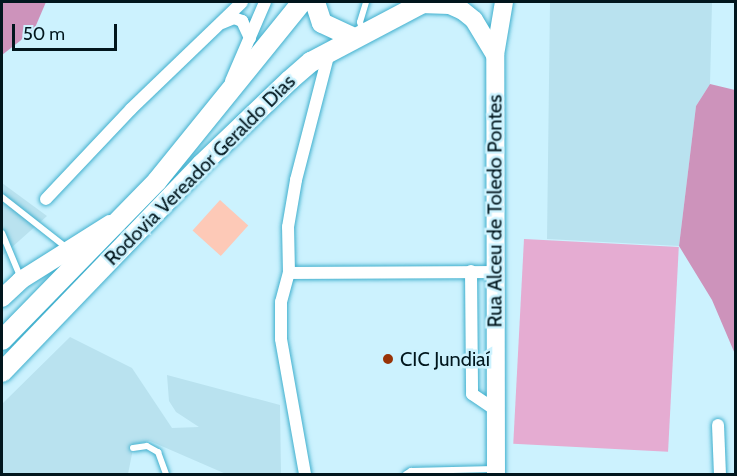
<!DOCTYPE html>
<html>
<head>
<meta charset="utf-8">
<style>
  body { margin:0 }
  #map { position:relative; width:737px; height:476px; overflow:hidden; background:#ccf2fe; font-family:Cabin,sans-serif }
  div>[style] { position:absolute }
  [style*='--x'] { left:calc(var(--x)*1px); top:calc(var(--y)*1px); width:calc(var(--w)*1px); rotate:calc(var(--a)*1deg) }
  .built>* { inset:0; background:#b9e2ef }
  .green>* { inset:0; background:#e5acd2; transform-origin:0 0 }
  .forest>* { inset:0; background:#cd93bb }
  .building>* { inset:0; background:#fdc9b7; transform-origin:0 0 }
  .roads { filter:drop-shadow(0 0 2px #40afcd) drop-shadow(0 0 2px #40afcd) }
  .lane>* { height:6px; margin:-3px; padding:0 3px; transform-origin:3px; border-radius:3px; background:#fff }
  .street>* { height:12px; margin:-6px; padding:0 6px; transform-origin:6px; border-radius:6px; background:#fff }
  .secondary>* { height:18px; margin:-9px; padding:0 9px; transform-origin:9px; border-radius:9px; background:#fff }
  .primary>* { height:20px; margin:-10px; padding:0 10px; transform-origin:10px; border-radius:10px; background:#fff }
  .dots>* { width:16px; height:16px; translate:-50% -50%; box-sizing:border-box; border:3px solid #ccf2fe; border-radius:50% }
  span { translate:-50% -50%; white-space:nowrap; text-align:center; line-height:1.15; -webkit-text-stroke:5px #ccf2fe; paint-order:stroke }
  .street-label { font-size:20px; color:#01161d }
  .poi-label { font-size:20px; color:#01161d }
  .left { translate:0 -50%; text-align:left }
  .frame { position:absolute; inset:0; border:3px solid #01161d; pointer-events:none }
  .scale { position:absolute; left:12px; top:24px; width:105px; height:27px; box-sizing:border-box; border:3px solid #01161d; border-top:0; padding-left:8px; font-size:18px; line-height:21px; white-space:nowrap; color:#01161d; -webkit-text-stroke:4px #ccf2fe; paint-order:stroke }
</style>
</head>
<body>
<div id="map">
  <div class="built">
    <div style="clip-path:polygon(550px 2px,712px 3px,710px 84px,696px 106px,679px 246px,547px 239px)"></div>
    <div style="clip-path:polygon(2px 183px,47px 216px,2px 256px)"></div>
    <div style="clip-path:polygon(70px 337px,132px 368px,172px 428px,199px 427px,176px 412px,169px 401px,167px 375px,280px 405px,281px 474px,226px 474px,150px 441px,134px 444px,128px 474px,2px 474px,2px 404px)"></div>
  </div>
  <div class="green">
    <div style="left:524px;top:239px;width:155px;height:205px;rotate:3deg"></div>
  </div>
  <div class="forest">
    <div style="clip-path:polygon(2px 2px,46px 2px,34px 30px,2px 55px)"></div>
    <div style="clip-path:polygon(710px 84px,735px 90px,735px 354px,712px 300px,679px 246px,696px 106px)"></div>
  </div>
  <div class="building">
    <div style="left:220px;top:200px;width:38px;height:41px;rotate:42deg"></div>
  </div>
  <div class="roads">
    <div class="lane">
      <div style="--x:362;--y:30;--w:8;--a:-104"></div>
      <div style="--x:360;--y:22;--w:21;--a:-73"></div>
      <div style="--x:2;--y:197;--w:84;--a:38.2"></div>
      <div style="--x:2;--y:233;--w:47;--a:67.3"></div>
      <div style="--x:133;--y:448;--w:14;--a:-8"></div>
      <div style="--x:147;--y:446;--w:13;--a:29"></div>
      <div style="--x:158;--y:452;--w:23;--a:70"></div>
      <div style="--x:406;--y:474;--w:6;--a:-31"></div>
      <div style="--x:411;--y:471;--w:83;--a:-1.4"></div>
    </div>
    <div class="street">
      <div style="--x:222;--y:23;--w:13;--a:-23"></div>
      <div style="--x:234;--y:18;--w:9;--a:21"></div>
      <div style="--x:242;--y:21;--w:19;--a:65"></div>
      <div style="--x:231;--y:81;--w:86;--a:-66.7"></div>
      <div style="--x:46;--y:199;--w:124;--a:-46.6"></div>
      <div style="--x:131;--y:109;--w:154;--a:-43.9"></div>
      <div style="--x:471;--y:271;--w:123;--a:89.5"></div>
      <div style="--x:472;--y:394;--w:29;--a:34"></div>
      <div style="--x:289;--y:273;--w:206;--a:-0.3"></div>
      <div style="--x:718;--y:425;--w:49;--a:87.7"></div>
      <div style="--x:305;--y:474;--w:137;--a:-100.1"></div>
      <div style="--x:281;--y:339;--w:37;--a:-90"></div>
      <div style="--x:281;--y:302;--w:30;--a:-75"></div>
      <div style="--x:289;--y:273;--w:46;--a:-91.2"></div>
      <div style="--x:288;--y:227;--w:48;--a:-80.3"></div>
      <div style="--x:296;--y:180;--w:132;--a:-75.5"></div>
    </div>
    <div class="secondary">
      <div style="--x:420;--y:4;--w:30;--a:2"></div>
      <div style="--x:450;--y:5;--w:14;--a:25"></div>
      <div style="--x:463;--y:11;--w:14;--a:39"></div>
      <div style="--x:474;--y:20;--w:41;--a:59"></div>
      <div style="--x:2;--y:298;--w:26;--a:-43"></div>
      <div style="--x:21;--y:280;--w:105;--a:-32.2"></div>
      <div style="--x:496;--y:474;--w:419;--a:-90.1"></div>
      <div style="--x:495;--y:55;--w:54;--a:-80.4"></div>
    </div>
    <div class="primary">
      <div style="--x:315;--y:2;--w:22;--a:72"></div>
      <div style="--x:322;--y:23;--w:35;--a:25"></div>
      <div style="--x:2;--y:340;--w:222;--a:-45.7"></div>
      <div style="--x:157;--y:181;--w:230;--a:-51"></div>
      <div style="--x:2;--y:372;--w:287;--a:-46.1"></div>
      <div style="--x:201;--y:165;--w:123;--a:-43.7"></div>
      <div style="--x:290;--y:80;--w:28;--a:-41"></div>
      <div style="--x:311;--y:62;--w:129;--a:-27.8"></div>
    </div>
  </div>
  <div class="dots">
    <div style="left:388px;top:359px;background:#983307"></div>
  </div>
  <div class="street-label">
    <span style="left:200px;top:170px;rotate:-45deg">Rodovia Vereador Geraldo Dias</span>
    <span style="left:495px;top:211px;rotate:-90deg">Rua Alceu de Toledo Pontes</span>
  </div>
  <div class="poi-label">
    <span class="left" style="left:400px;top:359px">CIC Jundiaí</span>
  </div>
  <div class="frame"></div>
  <div class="scale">50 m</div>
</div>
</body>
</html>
